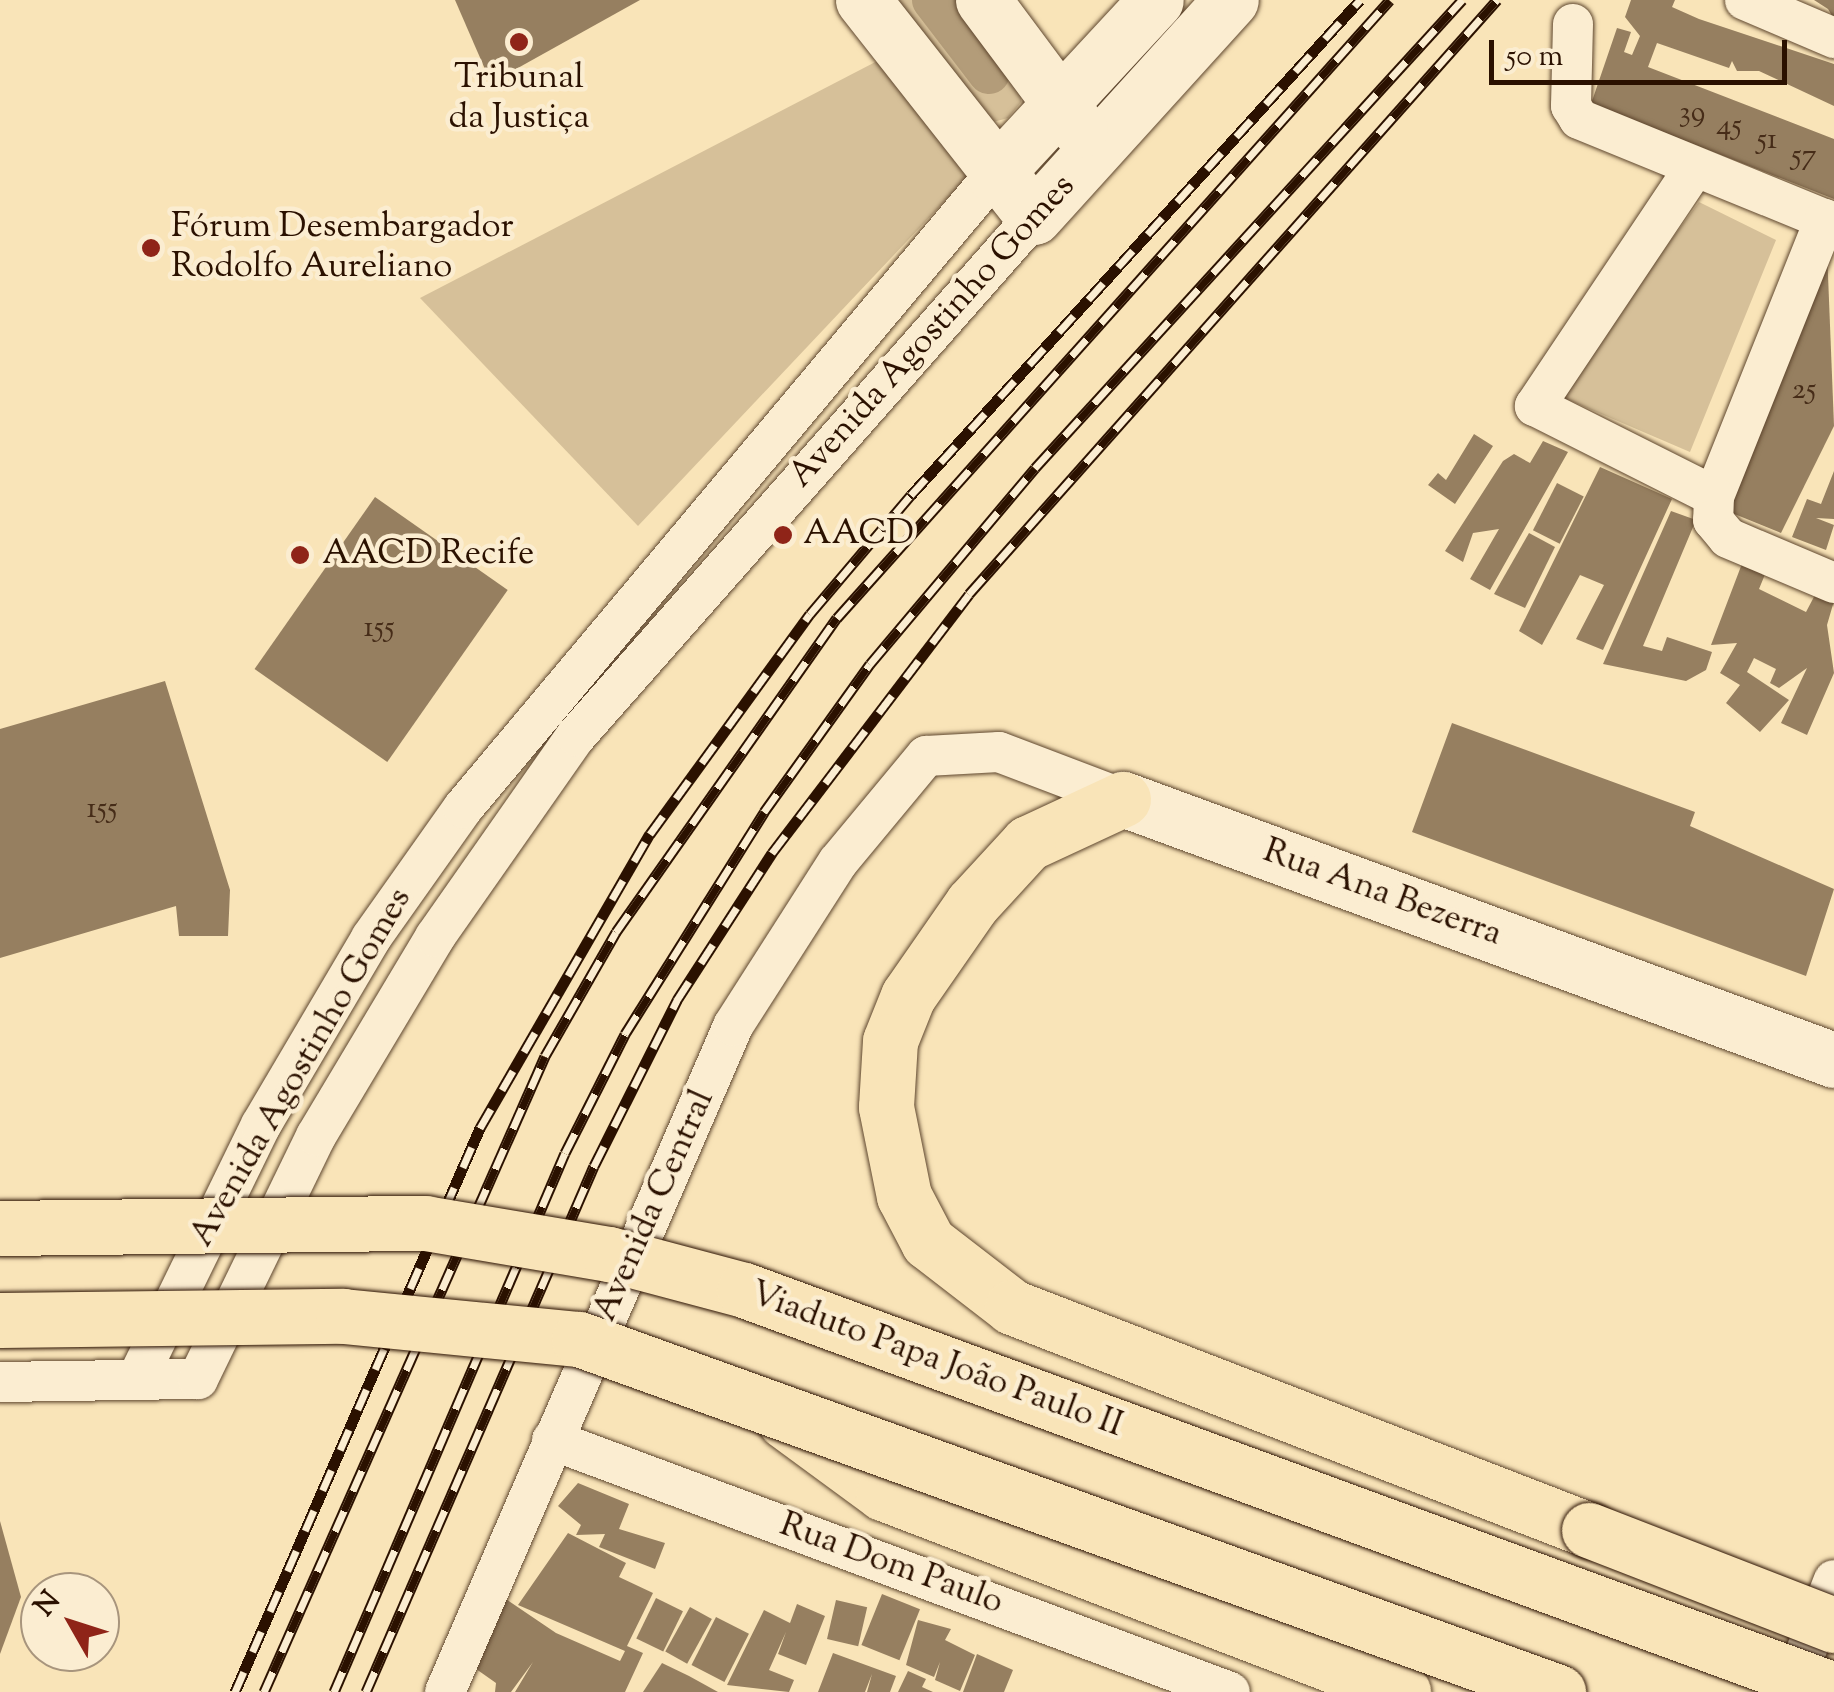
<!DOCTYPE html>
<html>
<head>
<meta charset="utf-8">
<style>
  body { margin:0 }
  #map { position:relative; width:1834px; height:1692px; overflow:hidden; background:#f9e4b8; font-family:"Sorts Mill Goudy",serif }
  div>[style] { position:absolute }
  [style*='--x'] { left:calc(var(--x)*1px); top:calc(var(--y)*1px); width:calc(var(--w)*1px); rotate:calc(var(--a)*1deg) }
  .green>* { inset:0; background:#d6c099 }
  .canal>* { height:42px; margin:-21px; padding:0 21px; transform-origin:21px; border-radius:21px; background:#b39c79 }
  .building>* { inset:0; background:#967f60; transform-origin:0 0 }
  .roads { filter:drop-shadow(0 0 2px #5e462e) drop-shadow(0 0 2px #5e462e) }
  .street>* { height:40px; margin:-20px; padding:0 20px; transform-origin:20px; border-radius:20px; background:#fbedd1 }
  .secondary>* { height:55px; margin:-27.5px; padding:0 27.5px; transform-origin:27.5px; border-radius:27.5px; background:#fbedd1 }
  .highway>* { height:55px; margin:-27.5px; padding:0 27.5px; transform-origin:27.5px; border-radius:27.5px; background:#f9e4b8 }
  .rail>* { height:11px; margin-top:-5.5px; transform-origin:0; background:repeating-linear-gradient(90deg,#fbedd1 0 22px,#2b1100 0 44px); box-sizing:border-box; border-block:2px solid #2b1100 }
  .bridges { filter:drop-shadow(0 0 2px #2b1100) drop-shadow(0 0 2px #2b1100) }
  .highway-bridge>* { height:55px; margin:-27.5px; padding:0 27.5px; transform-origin:27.5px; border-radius:27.5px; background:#f9e4b8 }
  .dots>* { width:28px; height:28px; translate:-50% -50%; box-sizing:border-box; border:5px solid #fbedd1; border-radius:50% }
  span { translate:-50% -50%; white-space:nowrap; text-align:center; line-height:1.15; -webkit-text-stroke:9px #fbedd1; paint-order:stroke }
  .number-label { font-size:30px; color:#462c18 }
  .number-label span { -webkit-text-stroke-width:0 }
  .poi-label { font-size:35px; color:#2b1100 }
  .left { translate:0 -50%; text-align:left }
  .street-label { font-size:35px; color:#2b1100 }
  .north { position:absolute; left:20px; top:1572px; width:100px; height:100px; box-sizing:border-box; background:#fbedd1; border:2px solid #a8957d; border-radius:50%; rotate:309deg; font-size:28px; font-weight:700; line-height:40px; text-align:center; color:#2b1100 }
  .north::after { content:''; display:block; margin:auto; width:35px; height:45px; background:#8f2418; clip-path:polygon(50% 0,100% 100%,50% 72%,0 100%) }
  .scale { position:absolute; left:1489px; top:40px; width:298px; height:45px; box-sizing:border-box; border:5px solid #2b1100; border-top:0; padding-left:12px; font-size:30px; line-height:35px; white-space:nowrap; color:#2b1100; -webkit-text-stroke:8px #fbedd1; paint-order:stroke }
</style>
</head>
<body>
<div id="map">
  <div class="green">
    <div style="clip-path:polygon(877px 0,971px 0,1022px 68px,1021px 102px,1008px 118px,975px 127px)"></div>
    <div style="clip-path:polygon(885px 57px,976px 168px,638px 526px,420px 298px)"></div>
    <div style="clip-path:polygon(1699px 202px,1776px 240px,1690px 452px,1557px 395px)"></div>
  </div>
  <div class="canal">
    <div style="--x:933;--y:0;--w:92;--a:52.5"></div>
  </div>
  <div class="building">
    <div style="clip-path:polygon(455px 0,640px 0,491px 83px)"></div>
    <div style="clip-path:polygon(1631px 0,1675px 0,1672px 7px,1699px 19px,1834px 64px,1834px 106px,1759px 71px,1737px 71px,1732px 61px,1729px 68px,1657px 43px,1648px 67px,1834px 139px,1834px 199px,1591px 104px,1617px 28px,1631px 32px,1624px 52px,1632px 55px,1640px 36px,1625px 17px)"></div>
    <div style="clip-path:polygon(1814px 0,1834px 0,1834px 19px,1828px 9px)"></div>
    <div style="clip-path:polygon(1827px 250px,1834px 426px,1781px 533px,1727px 511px)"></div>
    <div style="clip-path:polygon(1474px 434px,1493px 446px,1455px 504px,1428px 485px,1438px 473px,1446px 480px)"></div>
    <div style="clip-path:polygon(1543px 441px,1568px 452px,1490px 590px,1470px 579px,1499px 529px,1473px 533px,1463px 562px,1445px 551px,1503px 461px,1514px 454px,1530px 463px)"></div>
    <div style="clip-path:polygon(1600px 467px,1672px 499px,1603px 650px,1576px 639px,1604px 585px,1580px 575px,1542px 645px,1519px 631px)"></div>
    <div style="clip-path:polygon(1834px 471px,1834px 519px,1816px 518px,1834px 525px,1826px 550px,1792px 537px,1807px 499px,1821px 504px)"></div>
    <div style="left:1557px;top:483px;width:30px;height:53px;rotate:27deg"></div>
    <div style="left:375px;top:497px;width:162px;height:210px;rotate:35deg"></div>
    <div style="clip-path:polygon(1671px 511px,1696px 520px,1643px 646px,1662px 651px,1667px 637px,1712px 652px,1706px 670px,1686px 681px,1603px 664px)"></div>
    <div style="clip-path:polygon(1529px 533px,1555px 547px,1525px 608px,1494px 594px)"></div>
    <div style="clip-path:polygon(1743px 561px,1766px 572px,1759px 589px,1806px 612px,1816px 593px,1834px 601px,1827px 625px,1834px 673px,1807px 735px,1781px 723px,1807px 668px,1779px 688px,1770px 683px,1776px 669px,1754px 658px,1747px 672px,1789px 700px,1760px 732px,1726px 703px,1740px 685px,1720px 673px,1737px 643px,1711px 645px)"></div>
    <div style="clip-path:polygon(165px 681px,230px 890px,228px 936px,179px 936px,176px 906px,0 958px,0 729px)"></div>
    <div style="clip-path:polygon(1452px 723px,1695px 812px,1690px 826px,1834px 889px,1806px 976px,1412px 832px)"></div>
    <div style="clip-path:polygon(578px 1483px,629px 1504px,619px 1529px,665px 1543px,655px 1569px,599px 1547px,605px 1534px,576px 1535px,581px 1525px,558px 1506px)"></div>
    <div style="clip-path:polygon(0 1521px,21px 1597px,0 1654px)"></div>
    <div style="clip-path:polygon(568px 1533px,626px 1563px,619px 1577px,653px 1593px,627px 1646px,643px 1653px,625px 1692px,515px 1692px,533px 1662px,511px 1692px,495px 1692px,496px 1683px,469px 1664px,500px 1595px,556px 1633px,620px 1661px,625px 1651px,518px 1605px)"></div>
    <div style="left:882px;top:1594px;width:41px;height:55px;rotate:22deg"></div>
    <div style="left:656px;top:1598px;width:30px;height:45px;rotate:26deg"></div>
    <div style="left:836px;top:1600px;width:32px;height:40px;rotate:13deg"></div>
    <div style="clip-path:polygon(797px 1604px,825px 1616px,806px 1665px,778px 1654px,786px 1632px,769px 1670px,794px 1680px,789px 1692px,727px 1685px,764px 1610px,790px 1623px)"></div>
    <div style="left:690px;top:1607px;width:25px;height:51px;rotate:29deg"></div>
    <div style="left:716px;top:1617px;width:37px;height:54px;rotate:27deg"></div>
    <div style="clip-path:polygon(918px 1620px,951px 1629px,945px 1640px,975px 1655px,960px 1691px,935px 1680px,940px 1662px,934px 1677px,906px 1665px)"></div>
    <div style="clip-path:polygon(833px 1653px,896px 1676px,890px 1692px,867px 1692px,872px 1674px,865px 1692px,818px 1692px)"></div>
    <div style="clip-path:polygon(977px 1654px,1013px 1670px,1004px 1692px,963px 1692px)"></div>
    <div style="clip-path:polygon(662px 1663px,689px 1676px,718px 1692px,643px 1692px)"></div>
    <div style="clip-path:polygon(908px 1671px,926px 1679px,922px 1687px,933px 1692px,898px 1692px)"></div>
  </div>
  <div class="roads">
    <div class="street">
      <div style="--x:1745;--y:0;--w:97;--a:23.1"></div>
      <div style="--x:1573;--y:24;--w:82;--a:91.4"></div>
      <div style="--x:1571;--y:106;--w:15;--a:58"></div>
      <div style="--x:1579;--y:119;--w:275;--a:22.2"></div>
      <div style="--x:1695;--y:167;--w:288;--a:123.8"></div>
      <div style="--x:1535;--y:406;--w:200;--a:26.7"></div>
      <div style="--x:1825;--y:219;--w:298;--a:111.8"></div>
      <div style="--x:1714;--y:496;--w:24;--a:92"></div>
      <div style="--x:1713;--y:520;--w:23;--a:50"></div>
      <div style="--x:1728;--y:538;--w:115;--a:23"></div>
      <div style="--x:138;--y:1377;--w:280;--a:-64"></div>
      <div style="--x:261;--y:1125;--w:217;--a:-59.5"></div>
      <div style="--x:371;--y:938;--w:159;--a:-54.7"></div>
      <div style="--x:463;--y:808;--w:826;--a:-50.01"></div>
      <div style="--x:0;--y:1382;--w:198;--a:-0.9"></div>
      <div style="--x:198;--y:1379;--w:270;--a:-64.1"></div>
      <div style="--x:316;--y:1136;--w:232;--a:-59.1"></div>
      <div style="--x:435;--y:937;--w:246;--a:-55"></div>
      <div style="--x:576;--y:736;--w:692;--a:-48.57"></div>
      <div style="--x:552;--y:1440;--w:723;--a:20.39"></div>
      <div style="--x:445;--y:1692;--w:726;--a:-66.61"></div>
      <div style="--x:733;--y:1026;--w:195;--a:-57.4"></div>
      <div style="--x:838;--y:862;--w:138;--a:-50.3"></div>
      <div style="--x:926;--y:756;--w:73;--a:-3.1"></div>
      <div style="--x:999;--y:752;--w:133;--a:20.8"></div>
      <div style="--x:1790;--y:1692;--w:120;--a:-68.6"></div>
    </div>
    <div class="secondary">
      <div style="--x:863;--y:0;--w:276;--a:51.8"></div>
      <div style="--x:1034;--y:217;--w:293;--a:-47.8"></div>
      <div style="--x:983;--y:0;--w:162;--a:53.3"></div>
      <div style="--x:994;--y:175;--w:238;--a:-47.2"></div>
      <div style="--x:1123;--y:799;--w:757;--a:20.16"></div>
    </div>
    <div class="highway">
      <div style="--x:1123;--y:799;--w:105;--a:155.1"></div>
      <div style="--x:1028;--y:843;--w:83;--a:132.6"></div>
      <div style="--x:972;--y:904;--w:112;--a:124.8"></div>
      <div style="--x:908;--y:996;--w:48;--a:111.8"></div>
      <div style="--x:890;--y:1041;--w:66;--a:93.5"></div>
      <div style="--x:886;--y:1107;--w:91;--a:78.6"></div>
      <div style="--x:904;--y:1196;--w:52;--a:62.4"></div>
      <div style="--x:928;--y:1242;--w:106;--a:37.7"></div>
      <div style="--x:1012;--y:1307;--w:619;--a:21.13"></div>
      <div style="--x:785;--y:1421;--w:122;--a:36.3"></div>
      <div style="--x:883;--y:1493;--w:557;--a:20.94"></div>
    </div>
  </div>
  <div class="rail">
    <div style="--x:235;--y:1692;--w:615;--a:-66.52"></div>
    <div style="--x:480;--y:1128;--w:340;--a:-60"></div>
    <div style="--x:650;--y:834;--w:272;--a:-54"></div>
    <div style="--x:810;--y:614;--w:156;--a:-49.7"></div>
    <div style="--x:911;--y:495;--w:668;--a:-47.79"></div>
    <div style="--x:264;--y:1692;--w:695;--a:-66.16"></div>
    <div style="--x:545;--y:1056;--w:143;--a:-60.2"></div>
    <div style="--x:616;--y:932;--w:384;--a:-54.9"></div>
    <div style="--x:837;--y:618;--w:829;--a:-48.18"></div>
    <div style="--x:334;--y:1692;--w:586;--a:-66.8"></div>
    <div style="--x:565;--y:1153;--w:133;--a:-63.2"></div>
    <div style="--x:625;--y:1034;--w:262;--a:-57.9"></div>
    <div style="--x:764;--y:812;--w:182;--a:-54.4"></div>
    <div style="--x:870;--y:664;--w:256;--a:-49.9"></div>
    <div style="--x:1035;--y:468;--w:634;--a:-47.62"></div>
    <div style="--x:366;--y:1692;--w:573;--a:-66.57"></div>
    <div style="--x:594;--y:1166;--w:186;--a:-63.4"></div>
    <div style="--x:677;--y:1000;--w:175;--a:-57.1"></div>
    <div style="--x:772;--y:853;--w:325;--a:-52.7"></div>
    <div style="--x:969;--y:594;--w:795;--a:-48.37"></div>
  </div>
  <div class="bridges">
    <div class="highway-bridge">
      <div style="--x:0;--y:1228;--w:425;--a:-0.7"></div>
      <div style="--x:425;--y:1223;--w:187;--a:9.6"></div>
      <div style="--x:609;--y:1254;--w:140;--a:14.9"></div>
      <div style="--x:744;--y:1290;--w:1161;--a:20.15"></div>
      <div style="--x:0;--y:1320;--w:343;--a:-0.7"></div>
      <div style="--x:343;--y:1316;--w:237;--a:5.6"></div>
      <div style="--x:579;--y:1339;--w:1041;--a:19.83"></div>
      <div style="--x:1589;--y:1530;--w:263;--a:21.2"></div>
    </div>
  </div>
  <div class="dots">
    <div style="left:519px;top:42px;background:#8f2418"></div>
    <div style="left:151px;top:248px;background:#8f2418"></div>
    <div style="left:783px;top:535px;background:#8f2418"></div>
    <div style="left:300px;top:555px;background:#8f2418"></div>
  </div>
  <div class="number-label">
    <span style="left:1692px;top:114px">39</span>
    <span style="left:1729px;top:127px">45</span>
    <span style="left:1767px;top:141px">51</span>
    <span style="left:1804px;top:157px">57</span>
    <span style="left:1804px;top:391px">25</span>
    <span style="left:379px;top:629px">155</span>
    <span style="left:102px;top:810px">155</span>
  </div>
  <div class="poi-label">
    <span style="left:519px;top:99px">Tribunal<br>da Justiça</span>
    <span class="left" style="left:171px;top:248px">Fórum Desembargador<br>Rodolfo Aureliano</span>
    <span class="left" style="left:803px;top:535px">AACD</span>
    <span class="left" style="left:322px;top:555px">AACD Recife</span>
  </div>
  <div class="street-label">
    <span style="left:933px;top:332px;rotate:-48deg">Avenida Agostinho Gomes</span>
    <span style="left:1382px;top:894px;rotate:20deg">Rua Ana Bezerra</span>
    <span style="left:302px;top:1068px;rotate:-60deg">Avenida Agostinho Gomes</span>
    <span style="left:655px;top:1206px;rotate:-66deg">Avenida Central</span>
    <span style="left:936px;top:1361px;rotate:20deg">Viaduto Papa João Paulo II</span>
    <span style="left:891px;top:1565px;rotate:20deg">Rua Dom Paulo</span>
  </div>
  <div class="north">N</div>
  <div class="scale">50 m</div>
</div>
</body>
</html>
